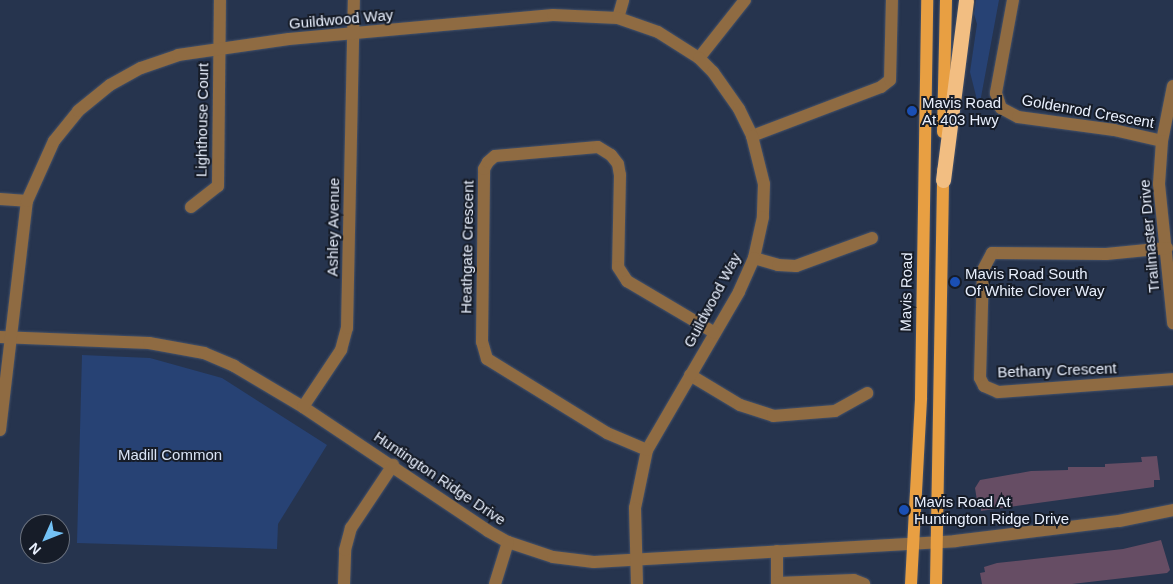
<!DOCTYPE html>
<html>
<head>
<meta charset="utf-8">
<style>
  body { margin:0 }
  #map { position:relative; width:1173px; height:584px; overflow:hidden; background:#26344e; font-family:Helvetica,sans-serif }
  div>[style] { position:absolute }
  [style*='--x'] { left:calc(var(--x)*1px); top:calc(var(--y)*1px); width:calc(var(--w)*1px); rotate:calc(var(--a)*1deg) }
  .green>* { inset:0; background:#274274 }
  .building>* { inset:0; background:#664d64 }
  .roads { filter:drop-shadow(0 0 1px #45526a) drop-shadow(0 0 1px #45526a) }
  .minor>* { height:12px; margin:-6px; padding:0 6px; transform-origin:6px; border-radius:6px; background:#8f6b42 }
  .major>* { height:12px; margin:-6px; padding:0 6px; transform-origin:6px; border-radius:6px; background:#e89f42 }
  .highway>* { height:15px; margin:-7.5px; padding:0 7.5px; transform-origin:7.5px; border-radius:7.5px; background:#f2be82 }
  .dots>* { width:14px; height:14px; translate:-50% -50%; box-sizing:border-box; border:2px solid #161c28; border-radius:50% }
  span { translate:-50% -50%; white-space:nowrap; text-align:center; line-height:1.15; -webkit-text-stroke:4px #161c28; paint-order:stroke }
  .street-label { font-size:15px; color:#e9f0fe }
  .poi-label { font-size:15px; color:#e9f0fe }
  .left { translate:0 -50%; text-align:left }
  .park-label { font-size:15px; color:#d9e3f5 }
  .north { position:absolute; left:20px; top:514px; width:50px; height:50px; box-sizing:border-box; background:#161c28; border:1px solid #6a717e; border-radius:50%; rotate:226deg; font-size:14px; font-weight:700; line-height:20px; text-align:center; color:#e9f0fe }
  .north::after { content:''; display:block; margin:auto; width:18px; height:22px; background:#73c1f5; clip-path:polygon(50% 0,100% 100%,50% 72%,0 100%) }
</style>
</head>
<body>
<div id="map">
  <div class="green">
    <div style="clip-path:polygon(976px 0,999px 0,979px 108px,970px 72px,977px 24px,974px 14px)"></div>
    <div style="clip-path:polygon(82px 355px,150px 358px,222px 378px,327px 445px,278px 524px,277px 549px,77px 543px)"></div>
  </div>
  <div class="building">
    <div style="clip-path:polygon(1157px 456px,1160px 480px,1154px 480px,1154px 487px,995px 509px,981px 511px,981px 506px,978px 507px,975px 488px,980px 480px,1031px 471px,1068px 470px,1068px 467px,1105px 467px,1105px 464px,1142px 462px,1141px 457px)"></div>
    <div style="clip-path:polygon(1161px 540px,1170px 570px,1167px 573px,1072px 584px,982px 584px,980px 573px,985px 572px,984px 567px,997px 563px,1123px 549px)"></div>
  </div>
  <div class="roads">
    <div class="minor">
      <div style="--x:1013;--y:0;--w:95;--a:100.4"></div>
      <div style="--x:996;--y:93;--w:16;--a:72"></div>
      <div style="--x:1001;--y:108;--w:19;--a:28"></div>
      <div style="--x:1018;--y:117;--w:97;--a:7.7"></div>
      <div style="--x:1114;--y:130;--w:49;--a:12.9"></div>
      <div style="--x:618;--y:18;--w:19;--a:-74"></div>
      <div style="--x:699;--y:58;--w:74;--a:-51.6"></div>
      <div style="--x:1173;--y:86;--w:56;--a:101.3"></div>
      <div style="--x:1162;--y:141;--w:43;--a:94"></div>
      <div style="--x:1159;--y:184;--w:140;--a:84.2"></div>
      <div style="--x:752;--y:136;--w:138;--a:-20.8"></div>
      <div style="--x:881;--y:87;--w:11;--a:-38"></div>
      <div style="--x:890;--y:80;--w:80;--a:-88.6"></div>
      <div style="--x:0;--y:199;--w:27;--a:4"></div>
      <div style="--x:191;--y:207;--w:34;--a:-38"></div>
      <div style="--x:218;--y:186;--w:186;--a:-89.4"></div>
      <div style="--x:1167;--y:248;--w:61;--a:174.4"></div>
      <div style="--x:1106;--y:254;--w:114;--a:-179.5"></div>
      <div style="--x:992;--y:253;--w:19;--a:118"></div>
      <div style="--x:983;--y:270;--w:108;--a:91.6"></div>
      <div style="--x:980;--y:378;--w:9;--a:63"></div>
      <div style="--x:984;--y:386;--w:15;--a:23"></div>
      <div style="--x:998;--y:392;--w:175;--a:-4.2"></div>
      <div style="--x:754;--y:258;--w:25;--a:16"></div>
      <div style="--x:778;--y:265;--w:18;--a:3"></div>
      <div style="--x:796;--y:266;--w:81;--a:-20.2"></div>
      <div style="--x:0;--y:337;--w:149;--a:2.3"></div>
      <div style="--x:149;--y:343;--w:56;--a:10.3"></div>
      <div style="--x:204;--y:353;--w:33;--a:23"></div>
      <div style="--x:234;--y:366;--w:80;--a:30.7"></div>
      <div style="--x:303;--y:407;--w:223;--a:33.8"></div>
      <div style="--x:488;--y:531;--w:23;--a:29"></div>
      <div style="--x:508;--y:542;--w:47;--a:18.4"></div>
      <div style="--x:553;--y:557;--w:41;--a:7"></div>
      <div style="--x:594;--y:562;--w:362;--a:-3.3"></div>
      <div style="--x:955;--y:541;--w:165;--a:-7"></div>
      <div style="--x:1119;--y:521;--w:55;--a:-11.5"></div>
      <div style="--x:690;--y:375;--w:58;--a:31"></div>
      <div style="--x:740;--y:405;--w:35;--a:18"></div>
      <div style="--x:773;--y:416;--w:62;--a:-4.6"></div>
      <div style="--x:835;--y:411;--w:37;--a:-29"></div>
      <div style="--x:303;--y:407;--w:69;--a:-56.3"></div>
      <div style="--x:341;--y:350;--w:23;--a:-75"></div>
      <div style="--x:347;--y:328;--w:328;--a:-88.8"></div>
      <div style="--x:0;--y:430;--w:231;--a:-83.3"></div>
      <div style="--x:27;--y:201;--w:66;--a:-65.8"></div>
      <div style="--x:54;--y:141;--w:38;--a:-51"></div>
      <div style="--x:78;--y:111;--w:41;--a:-39.1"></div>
      <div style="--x:110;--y:85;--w:35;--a:-29"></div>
      <div style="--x:141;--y:68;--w:39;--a:-19"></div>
      <div style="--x:178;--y:55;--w:112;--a:-8.2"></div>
      <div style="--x:289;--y:39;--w:265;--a:-5.2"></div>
      <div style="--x:553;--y:15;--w:65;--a:2.6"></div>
      <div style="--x:618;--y:18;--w:42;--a:19.3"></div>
      <div style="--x:658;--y:32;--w:49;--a:32.4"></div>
      <div style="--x:699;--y:58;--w:20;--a:45"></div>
      <div style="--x:713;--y:72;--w:45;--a:54.9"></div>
      <div style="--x:739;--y:109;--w:30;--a:64"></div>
      <div style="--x:752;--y:136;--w:49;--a:76"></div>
      <div style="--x:764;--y:184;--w:33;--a:92"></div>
      <div style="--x:763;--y:217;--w:42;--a:102.4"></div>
      <div style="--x:754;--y:258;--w:37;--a:114"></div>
      <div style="--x:739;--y:292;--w:183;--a:120.2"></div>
      <div style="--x:647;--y:450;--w:59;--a:101.7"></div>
      <div style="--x:635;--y:508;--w:76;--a:88.5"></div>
      <div style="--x:647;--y:450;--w:43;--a:-157"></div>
      <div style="--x:607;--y:433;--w:141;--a:-148.3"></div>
      <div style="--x:487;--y:359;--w:18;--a:-106"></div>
      <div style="--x:482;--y:342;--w:173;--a:-89.3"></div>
      <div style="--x:484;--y:169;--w:8;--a:-60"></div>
      <div style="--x:488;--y:162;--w:9;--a:-41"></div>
      <div style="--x:495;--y:156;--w:103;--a:-5"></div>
      <div style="--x:598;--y:147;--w:15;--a:32"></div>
      <div style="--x:611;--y:155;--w:11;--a:52"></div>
      <div style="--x:618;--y:164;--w:11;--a:80"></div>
      <div style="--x:620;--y:175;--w:92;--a:91.2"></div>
      <div style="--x:618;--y:267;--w:17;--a:57"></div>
      <div style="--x:627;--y:281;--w:102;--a:30.6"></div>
      <div style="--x:777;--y:551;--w:33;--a:90"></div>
      <div style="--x:777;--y:583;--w:77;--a:-2.2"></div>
      <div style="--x:854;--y:580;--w:11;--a:22"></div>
      <div style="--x:344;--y:584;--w:34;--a:-88"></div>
      <div style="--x:345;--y:550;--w:23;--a:-75"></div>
      <div style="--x:351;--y:528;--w:76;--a:-56.3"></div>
      <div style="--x:495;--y:584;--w:44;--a:-72.8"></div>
    </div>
    <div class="major">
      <div style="--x:943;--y:132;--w:132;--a:-88.7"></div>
      <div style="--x:911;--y:584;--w:186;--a:-86.9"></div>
      <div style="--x:921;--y:398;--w:398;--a:-89.1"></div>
      <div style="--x:936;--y:584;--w:414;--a:-89"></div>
    </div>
    <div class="highway">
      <div style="--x:943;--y:180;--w:181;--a:-82.7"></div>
    </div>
  </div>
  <div class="dots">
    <div style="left:912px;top:111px;background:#1a4fb4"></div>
    <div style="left:955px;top:282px;background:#1a4fb4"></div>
    <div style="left:904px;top:510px;background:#1a4fb4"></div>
  </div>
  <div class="street-label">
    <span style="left:341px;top:19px;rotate:-5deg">Guildwood Way</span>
    <span style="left:1088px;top:111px;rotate:10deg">Goldenrod Crescent</span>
    <span style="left:202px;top:120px;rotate:-89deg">Lighthouse Court</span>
    <span style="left:333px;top:227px;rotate:-89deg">Ashley Avenue</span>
    <span style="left:1149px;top:236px;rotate:-95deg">Trailmaster Drive</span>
    <span style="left:467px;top:247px;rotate:-89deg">Heathgate Crescent</span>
    <span style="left:906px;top:292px;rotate:-89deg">Mavis Road</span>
    <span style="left:712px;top:300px;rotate:-62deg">Guildwood Way</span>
    <span style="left:1057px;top:370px;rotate:-2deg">Bethany Crescent</span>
    <span style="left:440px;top:478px;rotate:34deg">Huntington Ridge Drive</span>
  </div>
  <div class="poi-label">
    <span class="left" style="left:922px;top:111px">Mavis Road<br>At 403 Hwy</span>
    <span class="left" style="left:965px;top:282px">Mavis Road South<br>Of White Clover Way</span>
    <span class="left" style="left:914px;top:510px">Mavis Road At<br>Huntington Ridge Drive</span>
  </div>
  <div class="park-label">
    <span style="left:170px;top:455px">Madill Common</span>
  </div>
  <div class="north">N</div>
</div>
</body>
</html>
